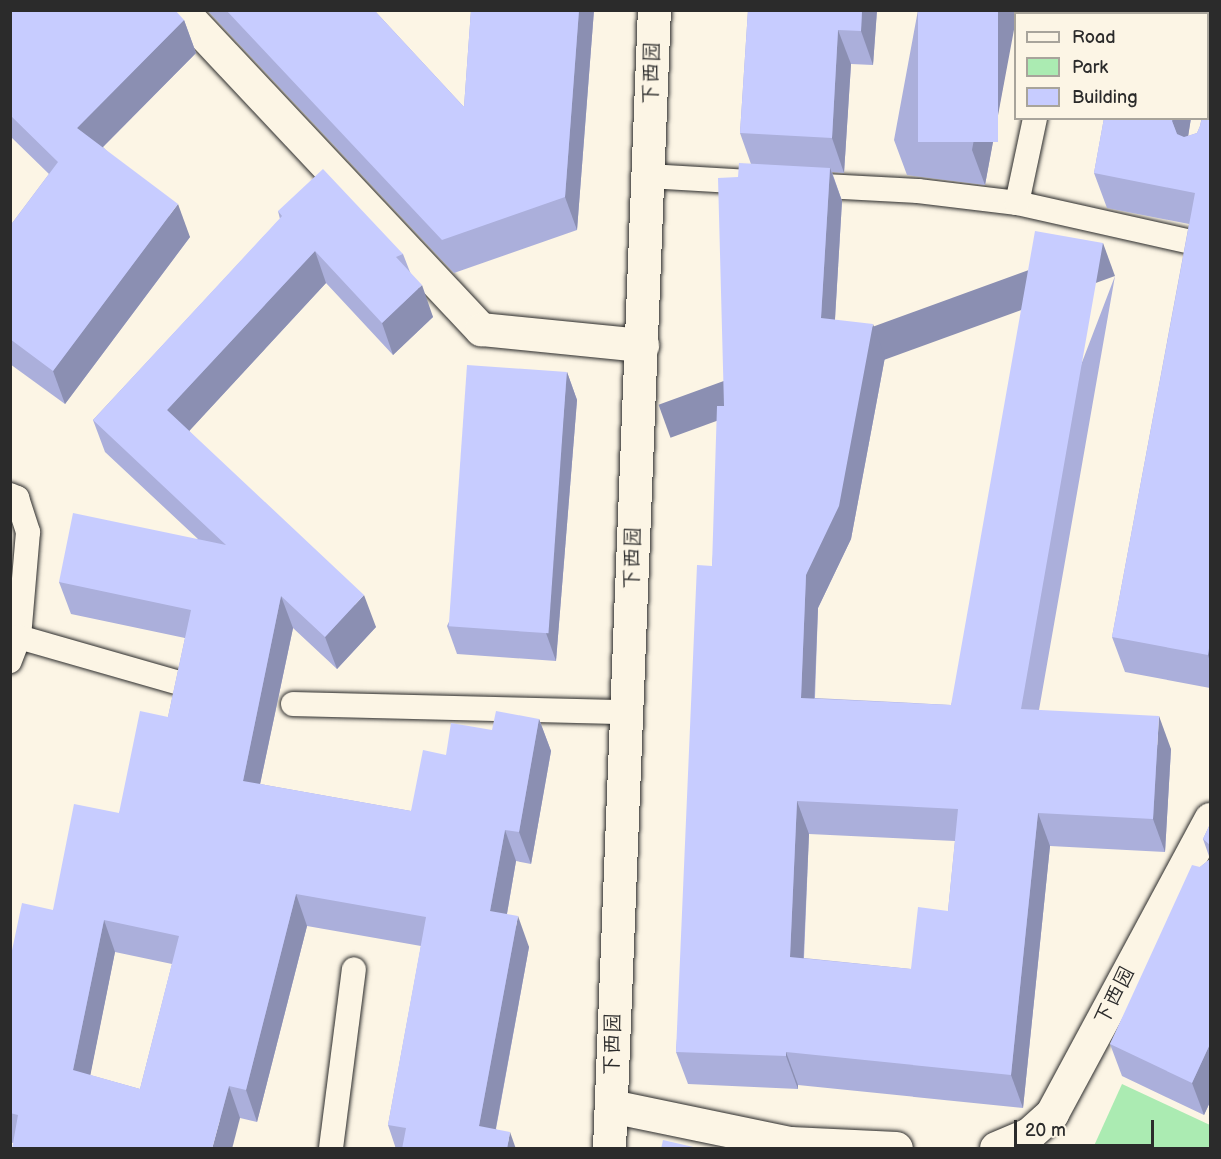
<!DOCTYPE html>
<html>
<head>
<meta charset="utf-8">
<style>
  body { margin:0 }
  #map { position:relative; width:1221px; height:1159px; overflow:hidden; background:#fcf5e5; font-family:"Balsamiq Sans","LXGW WenKai TC",sans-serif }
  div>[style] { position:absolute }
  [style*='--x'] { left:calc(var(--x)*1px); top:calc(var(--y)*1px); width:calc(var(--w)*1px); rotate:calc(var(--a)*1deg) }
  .green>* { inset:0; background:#abebb2 }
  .roads { filter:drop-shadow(0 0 2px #2b2b2b) drop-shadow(0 0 2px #2b2b2b) }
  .service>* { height:24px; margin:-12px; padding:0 12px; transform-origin:12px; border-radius:12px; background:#fcf5e5 }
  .pedestrian>* { height:33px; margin:-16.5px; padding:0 16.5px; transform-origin:16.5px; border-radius:16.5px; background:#fcf5e5 }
  .minor>* { height:33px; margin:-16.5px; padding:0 16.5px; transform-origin:16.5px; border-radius:16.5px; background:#fcf5e5 }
  .wall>* { inset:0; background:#abafdb }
  .shaded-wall>* { inset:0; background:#8b8fb2; transform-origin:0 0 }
  .building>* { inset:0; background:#c7ccff; transform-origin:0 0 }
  span { translate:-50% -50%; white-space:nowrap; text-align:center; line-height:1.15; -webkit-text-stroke:4.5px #fcf5e5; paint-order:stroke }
  .street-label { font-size:21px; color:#2b2b2b }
  .frame { position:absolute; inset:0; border:12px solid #2b2b2b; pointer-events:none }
  .legend { position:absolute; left:1014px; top:12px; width:195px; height:108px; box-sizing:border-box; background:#fcf5e5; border:2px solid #a8a49b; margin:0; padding:8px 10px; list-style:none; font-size:18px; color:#2b2b2b }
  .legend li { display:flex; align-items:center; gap:12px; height:30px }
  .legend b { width:30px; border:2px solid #a8a49b }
  .scale { position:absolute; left:1014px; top:1120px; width:140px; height:27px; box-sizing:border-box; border:3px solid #2b2b2b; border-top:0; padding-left:8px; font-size:18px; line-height:21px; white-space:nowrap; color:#2b2b2b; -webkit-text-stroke:4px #fcf5e5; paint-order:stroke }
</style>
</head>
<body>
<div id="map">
  <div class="green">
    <div style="clip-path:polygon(1122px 1084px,1210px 1125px,1210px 1148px,1093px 1148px)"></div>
  </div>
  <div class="roads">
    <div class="service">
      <div style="--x:1056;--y:14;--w:4;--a:-90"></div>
      <div style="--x:648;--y:176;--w:102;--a:3.4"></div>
      <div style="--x:806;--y:185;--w:112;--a:3.1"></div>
      <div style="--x:918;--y:191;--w:100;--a:6.9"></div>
      <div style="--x:1017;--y:203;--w:179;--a:12.6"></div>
      <div style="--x:1017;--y:203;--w:87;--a:-78"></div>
      <div style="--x:10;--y:495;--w:8;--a:23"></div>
      <div style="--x:17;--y:498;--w:36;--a:72"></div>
      <div style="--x:28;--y:532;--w:105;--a:94.9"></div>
      <div style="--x:19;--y:637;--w:26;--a:111"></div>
      <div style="--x:19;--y:637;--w:163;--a:16"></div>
      <div style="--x:293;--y:704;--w:333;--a:1.4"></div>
      <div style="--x:331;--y:1148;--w:180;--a:-82.7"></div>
    </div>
    <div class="pedestrian">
      <div style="--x:181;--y:10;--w:438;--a:46.8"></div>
      <div style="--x:481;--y:329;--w:162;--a:5.7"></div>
    </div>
    <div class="minor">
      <div style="--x:611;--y:1106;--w:183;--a:11.7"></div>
      <div style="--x:790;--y:1143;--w:106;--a:2.7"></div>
      <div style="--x:609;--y:1148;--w:1139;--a:-87.74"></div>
      <div style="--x:996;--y:1148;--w:36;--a:-23"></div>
      <div style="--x:1029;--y:1134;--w:31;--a:-42"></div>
      <div style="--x:1052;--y:1113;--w:334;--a:-61.7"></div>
    </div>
  </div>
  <div class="wall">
    <div style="clip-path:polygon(10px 10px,184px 20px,196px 53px,103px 147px,190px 237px,65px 404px,10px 364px,10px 226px,49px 174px,10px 136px)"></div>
    <div style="clip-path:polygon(207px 10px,374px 10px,464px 107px,471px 10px,594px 10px,577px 230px,454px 273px)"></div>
    <div style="clip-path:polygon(evenodd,748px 10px,877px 10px,873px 65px,851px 64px,844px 173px,832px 172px,842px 201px,835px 320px,885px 357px,851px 539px,818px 608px,815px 698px,951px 705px,1115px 276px,1039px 710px,1171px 749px,1165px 852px,1050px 846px,1023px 1108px,798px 1085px,798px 1089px,688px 1084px,676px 1052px,724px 406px,738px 177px,751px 164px,740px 133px,748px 10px,809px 834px,955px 841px,948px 911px,911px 969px,804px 958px,809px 834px)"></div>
    <div style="clip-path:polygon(918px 10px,1017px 10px,1017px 14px,1016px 14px,985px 185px,907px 175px,894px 140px)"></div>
    <div style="clip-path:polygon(1210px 78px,1210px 688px,1125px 672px,1112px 637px,1189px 224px,1107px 208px,1094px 173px,1104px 118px,1191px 118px,1188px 136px,1197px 133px,1200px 126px)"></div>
    <div style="clip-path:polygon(evenodd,278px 211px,403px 254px,410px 272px,433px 317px,393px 355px,326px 283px,189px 431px,376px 627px,337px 669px,293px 628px,260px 784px,411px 811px,446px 755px,492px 730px,539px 719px,551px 751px,531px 864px,516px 861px,507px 914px,529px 947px,496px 1129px,516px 1149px,396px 1149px,388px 1125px,421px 946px,307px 926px,257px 1122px,240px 1118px,13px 1143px,10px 1142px,10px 960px,53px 910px,119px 813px,168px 717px,185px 638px,71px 614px,59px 582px,198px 539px,105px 452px,93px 420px,280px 219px,278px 211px,115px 952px,172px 964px,140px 1089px,90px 1075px,115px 952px)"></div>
    <div style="clip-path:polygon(567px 372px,577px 400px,556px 661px,457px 654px,447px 626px)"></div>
    <div style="clip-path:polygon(1210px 824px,1210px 1102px,1204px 1115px,1122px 1076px,1110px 1044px,1200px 867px,1210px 859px,1203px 839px)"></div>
  </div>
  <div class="shaded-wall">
    <div style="clip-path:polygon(579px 10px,594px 10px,577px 230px,565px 197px)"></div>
    <div style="clip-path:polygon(862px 10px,877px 10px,873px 65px,861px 31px)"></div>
    <div style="clip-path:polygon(998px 10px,1017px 10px,1017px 14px,1016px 14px,1016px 19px,985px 185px,972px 150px)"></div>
    <div style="clip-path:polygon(1195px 10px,1210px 10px,1210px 30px,1208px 47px,1208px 14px,1195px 14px)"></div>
    <div style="clip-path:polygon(184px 20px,196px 53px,89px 161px,77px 128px)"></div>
    <div style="clip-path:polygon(838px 30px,851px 64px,844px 173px,832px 138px)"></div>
    <div style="clip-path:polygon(1173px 118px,1191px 118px,1185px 156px,1172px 121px)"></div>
    <div style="clip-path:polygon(830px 168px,842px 201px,833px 351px,821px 318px)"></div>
    <div style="clip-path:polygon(178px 204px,190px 237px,65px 404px,53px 371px)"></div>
    <div style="left:1103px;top:243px;width:35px;height:473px;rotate:70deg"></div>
    <div style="clip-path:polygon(315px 251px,326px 283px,179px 442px,167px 410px)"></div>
    <div style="clip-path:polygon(422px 285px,433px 317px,393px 355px,382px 323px)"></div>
    <div style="clip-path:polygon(873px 324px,885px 357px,851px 539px,818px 608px,813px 730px,801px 698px,806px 575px)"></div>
    <div style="clip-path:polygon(567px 372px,577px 400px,556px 661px,546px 633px)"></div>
    <div style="clip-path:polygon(364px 595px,376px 627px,337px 669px,325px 637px)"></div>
    <div style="clip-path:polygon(281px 596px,293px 628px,254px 813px,243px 781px)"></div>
    <div style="clip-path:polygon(1210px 641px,1210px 662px,1208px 655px)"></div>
    <div style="clip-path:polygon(1159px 716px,1171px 749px,1165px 852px,1153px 819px)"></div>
    <div style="clip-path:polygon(539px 719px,551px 751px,531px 864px,519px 832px)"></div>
    <div style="clip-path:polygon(797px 801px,809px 834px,802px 990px,790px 957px)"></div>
    <div style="clip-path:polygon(1038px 813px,1050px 846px,1023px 1108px,1011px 1075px)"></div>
    <div style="clip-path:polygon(505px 830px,516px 861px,502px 942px,490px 911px)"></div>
    <div style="clip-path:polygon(296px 894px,307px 926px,257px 1122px,246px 1090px)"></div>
    <div style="clip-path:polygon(518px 916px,529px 947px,492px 1149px,479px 1126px)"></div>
    <div style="clip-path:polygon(104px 920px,115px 952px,85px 1102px,73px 1070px)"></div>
    <div style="clip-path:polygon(1210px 1044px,1210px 1102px,1204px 1115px,1192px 1083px)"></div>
    <div style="clip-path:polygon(786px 1052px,798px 1085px,798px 1089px,786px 1056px)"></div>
    <div style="clip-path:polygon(229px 1086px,240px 1118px,232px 1149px,212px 1149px)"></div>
    <div style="clip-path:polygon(510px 1132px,516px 1149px,507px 1149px)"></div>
  </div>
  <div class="building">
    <div style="clip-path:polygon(10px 10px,175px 10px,184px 20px,77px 128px,178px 204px,53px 371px,10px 339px,10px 226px,58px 162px,10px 115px)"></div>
    <div style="clip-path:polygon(226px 10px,374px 10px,464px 107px,471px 10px,579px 10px,565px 197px,442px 240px)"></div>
    <div style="clip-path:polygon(748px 10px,862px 10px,861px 31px,838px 30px,832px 138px,740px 133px)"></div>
    <div style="left:918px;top:10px;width:80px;height:132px"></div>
    <div style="left:1124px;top:10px;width:71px;height:4px"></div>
    <div style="clip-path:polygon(1208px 78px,1210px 78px,1210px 641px,1208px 655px,1112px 637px,1195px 193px,1094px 173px,1104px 118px,1173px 118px,1172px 121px,1177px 134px,1184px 137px,1197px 133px,1200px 126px,1202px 118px,1208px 118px)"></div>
    <div style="clip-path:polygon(evenodd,739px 163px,830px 168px,821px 318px,873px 324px,839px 506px,806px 575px,801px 698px,951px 705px,1035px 231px,1103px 243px,1021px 709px,1159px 716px,1153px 819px,1038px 813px,1011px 1075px,786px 1052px,786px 1056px,676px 1052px,697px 565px,712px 566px,717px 406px,724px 406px,718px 178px,738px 177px,739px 163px,797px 801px,958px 809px,948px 911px,918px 907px,911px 969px,790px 957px,797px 801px)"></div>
    <div style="clip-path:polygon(evenodd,323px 169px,403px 254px,396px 257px,422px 285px,382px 323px,315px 251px,167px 410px,364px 595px,325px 637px,281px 596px,243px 781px,411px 811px,423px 750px,446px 755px,451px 723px,492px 730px,496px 711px,539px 719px,519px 832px,505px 830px,490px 911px,518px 916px,479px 1126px,510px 1132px,507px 1149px,402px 1149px,406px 1128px,388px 1125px,426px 917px,296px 894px,246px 1090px,229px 1086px,212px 1149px,12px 1149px,18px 1115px,10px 1113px,10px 960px,22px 903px,53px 910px,74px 804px,119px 813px,140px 711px,168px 717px,191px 610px,59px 582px,73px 513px,226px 545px,93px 420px,282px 216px,278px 211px,323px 169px,104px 920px,179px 936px,140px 1089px,73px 1070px,104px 920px)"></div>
    <div style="left:467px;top:365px;width:100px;height:262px;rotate:4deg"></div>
    <div style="clip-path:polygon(1210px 824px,1210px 849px,1210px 845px,1203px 839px)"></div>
    <div style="clip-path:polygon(1210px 859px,1210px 1044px,1192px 1083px,1110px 1044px,1192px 865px,1200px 867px)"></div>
    <div style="clip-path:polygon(663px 1140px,702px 1149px,661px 1149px)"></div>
  </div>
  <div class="street-label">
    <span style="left:652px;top:73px;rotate:-88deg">下西园</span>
    <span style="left:633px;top:558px;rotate:-88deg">下西园</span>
    <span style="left:1115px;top:996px;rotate:-62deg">下西园</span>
    <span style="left:613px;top:1044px;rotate:-88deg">下西园</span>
  </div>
  <div class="frame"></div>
  <ul class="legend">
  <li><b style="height:8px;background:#fcf5e5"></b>Road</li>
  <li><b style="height:16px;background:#abebb2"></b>Park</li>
  <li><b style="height:16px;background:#c7ccff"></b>Building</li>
  </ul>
  <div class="scale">20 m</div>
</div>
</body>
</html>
